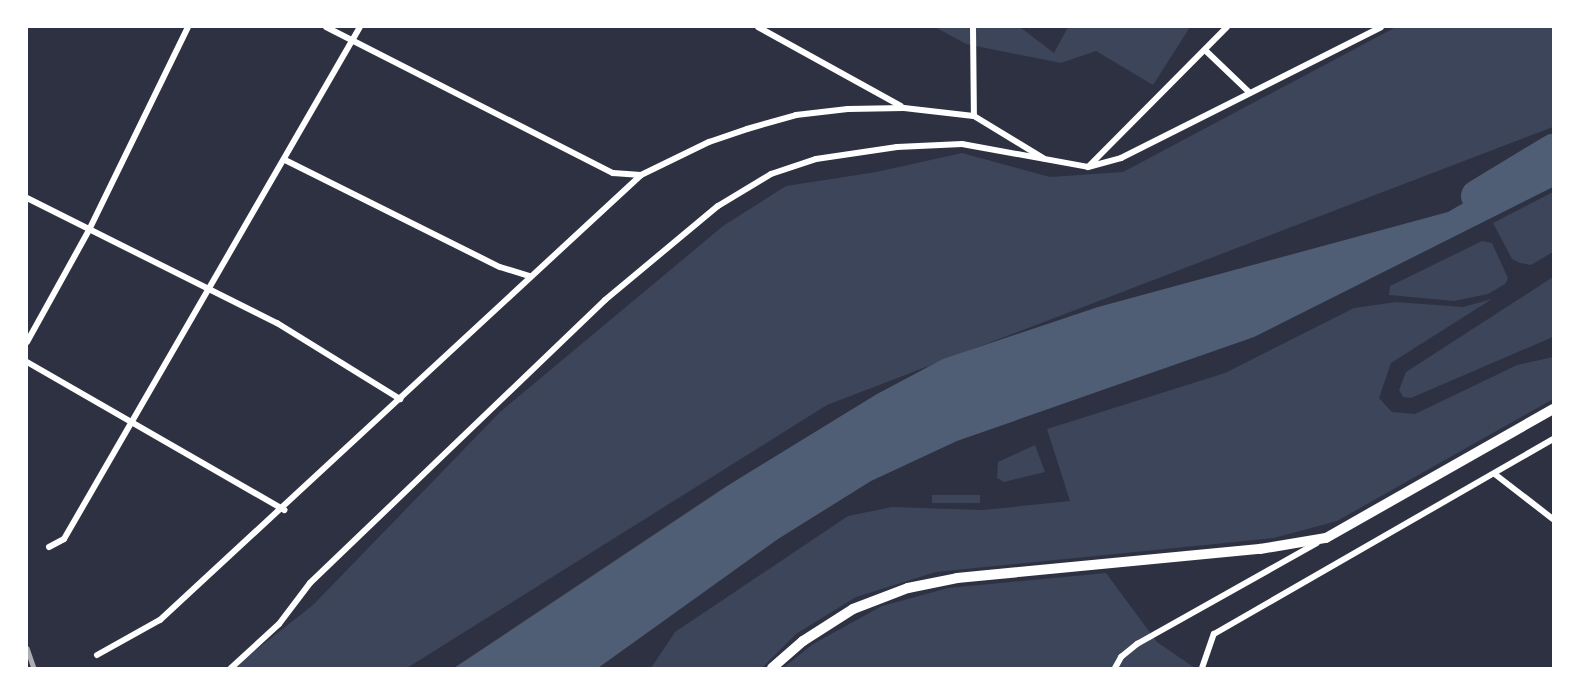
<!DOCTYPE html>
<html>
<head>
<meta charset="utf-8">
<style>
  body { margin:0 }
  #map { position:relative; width:1580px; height:695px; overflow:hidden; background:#2d3142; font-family:Ubuntu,sans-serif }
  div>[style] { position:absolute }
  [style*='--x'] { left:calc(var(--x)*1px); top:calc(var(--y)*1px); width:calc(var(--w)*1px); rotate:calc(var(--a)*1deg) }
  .green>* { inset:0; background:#3c4559; transform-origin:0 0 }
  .water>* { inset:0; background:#4f5d75 }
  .river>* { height:32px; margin:-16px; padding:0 16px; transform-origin:16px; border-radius:16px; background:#4f5d75 }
  .minor>* { height:6px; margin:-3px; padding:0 3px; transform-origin:3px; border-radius:3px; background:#fff }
  .tertiary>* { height:10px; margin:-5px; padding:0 5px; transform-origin:5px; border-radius:5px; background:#fff }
  .rail>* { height:4.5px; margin:-2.25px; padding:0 2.25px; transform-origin:2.25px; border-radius:2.25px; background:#abadb3 }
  span { translate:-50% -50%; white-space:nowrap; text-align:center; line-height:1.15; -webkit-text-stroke:4.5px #fff; paint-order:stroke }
  .frame { position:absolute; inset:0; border:28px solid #fff; pointer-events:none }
</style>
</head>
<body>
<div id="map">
  <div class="green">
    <div style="clip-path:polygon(935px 27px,1020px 27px,1054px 53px,1068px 27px,1190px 27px,1153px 85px,1096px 51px,1061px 63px,966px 44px)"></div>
    <div style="clip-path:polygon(1396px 27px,1553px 27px,1553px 127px,827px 405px,407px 668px,233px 668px,313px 605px,500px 412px,723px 226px,786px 186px,876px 172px,962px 153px,1050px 177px,1123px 172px)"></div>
    <div style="clip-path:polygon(1553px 192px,1553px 252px,1531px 265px,1520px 263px,1512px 259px,1493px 223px)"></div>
    <div style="clip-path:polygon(1482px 241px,1492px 243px,1508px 278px,1505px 284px,1488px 294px,1454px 301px,1389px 295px,1390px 286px)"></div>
    <div style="clip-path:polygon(1553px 277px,1553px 337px,1411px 398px,1403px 397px,1399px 390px,1406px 372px)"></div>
    <div style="clip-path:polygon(1492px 299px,1391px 363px,1379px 398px,1392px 412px,1415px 414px,1517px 365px,1553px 357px,1553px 399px,1337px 521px,1274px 538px,936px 572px,856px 597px,796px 634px,762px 668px,651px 668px,675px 632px,848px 516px,892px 507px,983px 510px,1070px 501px,1047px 429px,1225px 373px,1354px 308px,1396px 302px,1463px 307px)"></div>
    <div style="clip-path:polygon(1035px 445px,1045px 472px,1004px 482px,997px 478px,998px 462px)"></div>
    <div style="left:932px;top:495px;width:48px;height:8px"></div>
    <div style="clip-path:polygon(1106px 573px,1157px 642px,1195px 668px,783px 668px,813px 644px,882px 606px,948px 588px)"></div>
  </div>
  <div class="water">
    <div style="clip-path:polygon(1553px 151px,1553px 187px,1254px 337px,957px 441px,871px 481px,778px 539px,598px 668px,454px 668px,727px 486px,877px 394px,943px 359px,1098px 307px,1448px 212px)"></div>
  </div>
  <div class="river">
    <div style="--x:1477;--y:196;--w:89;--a:-31.2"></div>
  </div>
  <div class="minor">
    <div style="--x:326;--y:27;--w:322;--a:27"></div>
    <div style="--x:613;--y:173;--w:28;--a:4"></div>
    <div style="--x:758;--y:27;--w:163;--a:28.9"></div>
    <div style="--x:973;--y:27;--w:89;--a:89.4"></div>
    <div style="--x:1205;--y:50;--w:62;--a:43.7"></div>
    <div style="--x:285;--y:160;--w:240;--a:26.5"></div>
    <div style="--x:500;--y:267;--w:31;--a:17"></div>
    <div style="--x:1088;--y:167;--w:197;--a:-45.2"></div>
    <div style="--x:27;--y:198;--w:280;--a:26.6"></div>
    <div style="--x:277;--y:323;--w:145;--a:31.7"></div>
    <div style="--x:27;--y:342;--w:128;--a:-61"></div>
    <div style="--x:89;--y:230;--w:226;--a:-64"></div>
    <div style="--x:27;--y:362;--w:297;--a:29.9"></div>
    <div style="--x:1496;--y:475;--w:72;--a:37.7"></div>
    <div style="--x:49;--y:547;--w:17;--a:-28"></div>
    <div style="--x:64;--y:539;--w:591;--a:-59.97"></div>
    <div style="--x:97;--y:655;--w:72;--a:-29.1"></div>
    <div style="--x:160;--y:620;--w:655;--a:-42.77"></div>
    <div style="--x:641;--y:175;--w:76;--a:-25.9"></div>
    <div style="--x:709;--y:142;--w:40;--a:-18.9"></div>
    <div style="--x:747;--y:129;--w:51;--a:-15.9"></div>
    <div style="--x:796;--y:115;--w:52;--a:-6.6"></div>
    <div style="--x:848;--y:109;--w:56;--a:-1"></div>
    <div style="--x:904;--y:108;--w:70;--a:6.5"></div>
    <div style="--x:974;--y:116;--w:81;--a:31.3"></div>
    <div style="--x:231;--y:668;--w:65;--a:-42.5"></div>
    <div style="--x:279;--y:624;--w:51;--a:-52.9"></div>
    <div style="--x:310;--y:583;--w:409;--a:-43.8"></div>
    <div style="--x:605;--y:300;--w:147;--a:-39.8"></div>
    <div style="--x:718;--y:206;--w:62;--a:-31.1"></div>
    <div style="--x:771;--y:174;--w:47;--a:-18.4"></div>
    <div style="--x:816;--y:159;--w:82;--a:-8.4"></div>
    <div style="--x:897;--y:147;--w:65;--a:-2.6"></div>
    <div style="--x:962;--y:144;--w:128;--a:10.3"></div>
    <div style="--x:1088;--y:167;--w:34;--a:-15"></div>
    <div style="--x:1121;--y:158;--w:291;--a:-26.7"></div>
    <div style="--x:1115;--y:668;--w:13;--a:-61"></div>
    <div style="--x:1121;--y:657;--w:21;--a:-39"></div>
    <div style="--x:1137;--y:644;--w:206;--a:-29.3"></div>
    <div style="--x:1202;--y:668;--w:36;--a:-71"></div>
    <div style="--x:1214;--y:634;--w:391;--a:-29.9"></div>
  </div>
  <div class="tertiary">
    <div style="--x:772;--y:668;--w:41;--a:-41.1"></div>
    <div style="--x:803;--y:641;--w:59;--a:-32.6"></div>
    <div style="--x:853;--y:609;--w:59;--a:-20.9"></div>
    <div style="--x:908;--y:588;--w:50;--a:-11.5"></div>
    <div style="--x:957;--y:578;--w:304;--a:-5.5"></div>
    <div style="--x:1260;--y:549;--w:67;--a:-9.5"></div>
    <div style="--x:1326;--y:538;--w:261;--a:-29.6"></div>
  </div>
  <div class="rail">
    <div style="--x:27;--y:648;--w:21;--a:71"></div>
  </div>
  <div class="frame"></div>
</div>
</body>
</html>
